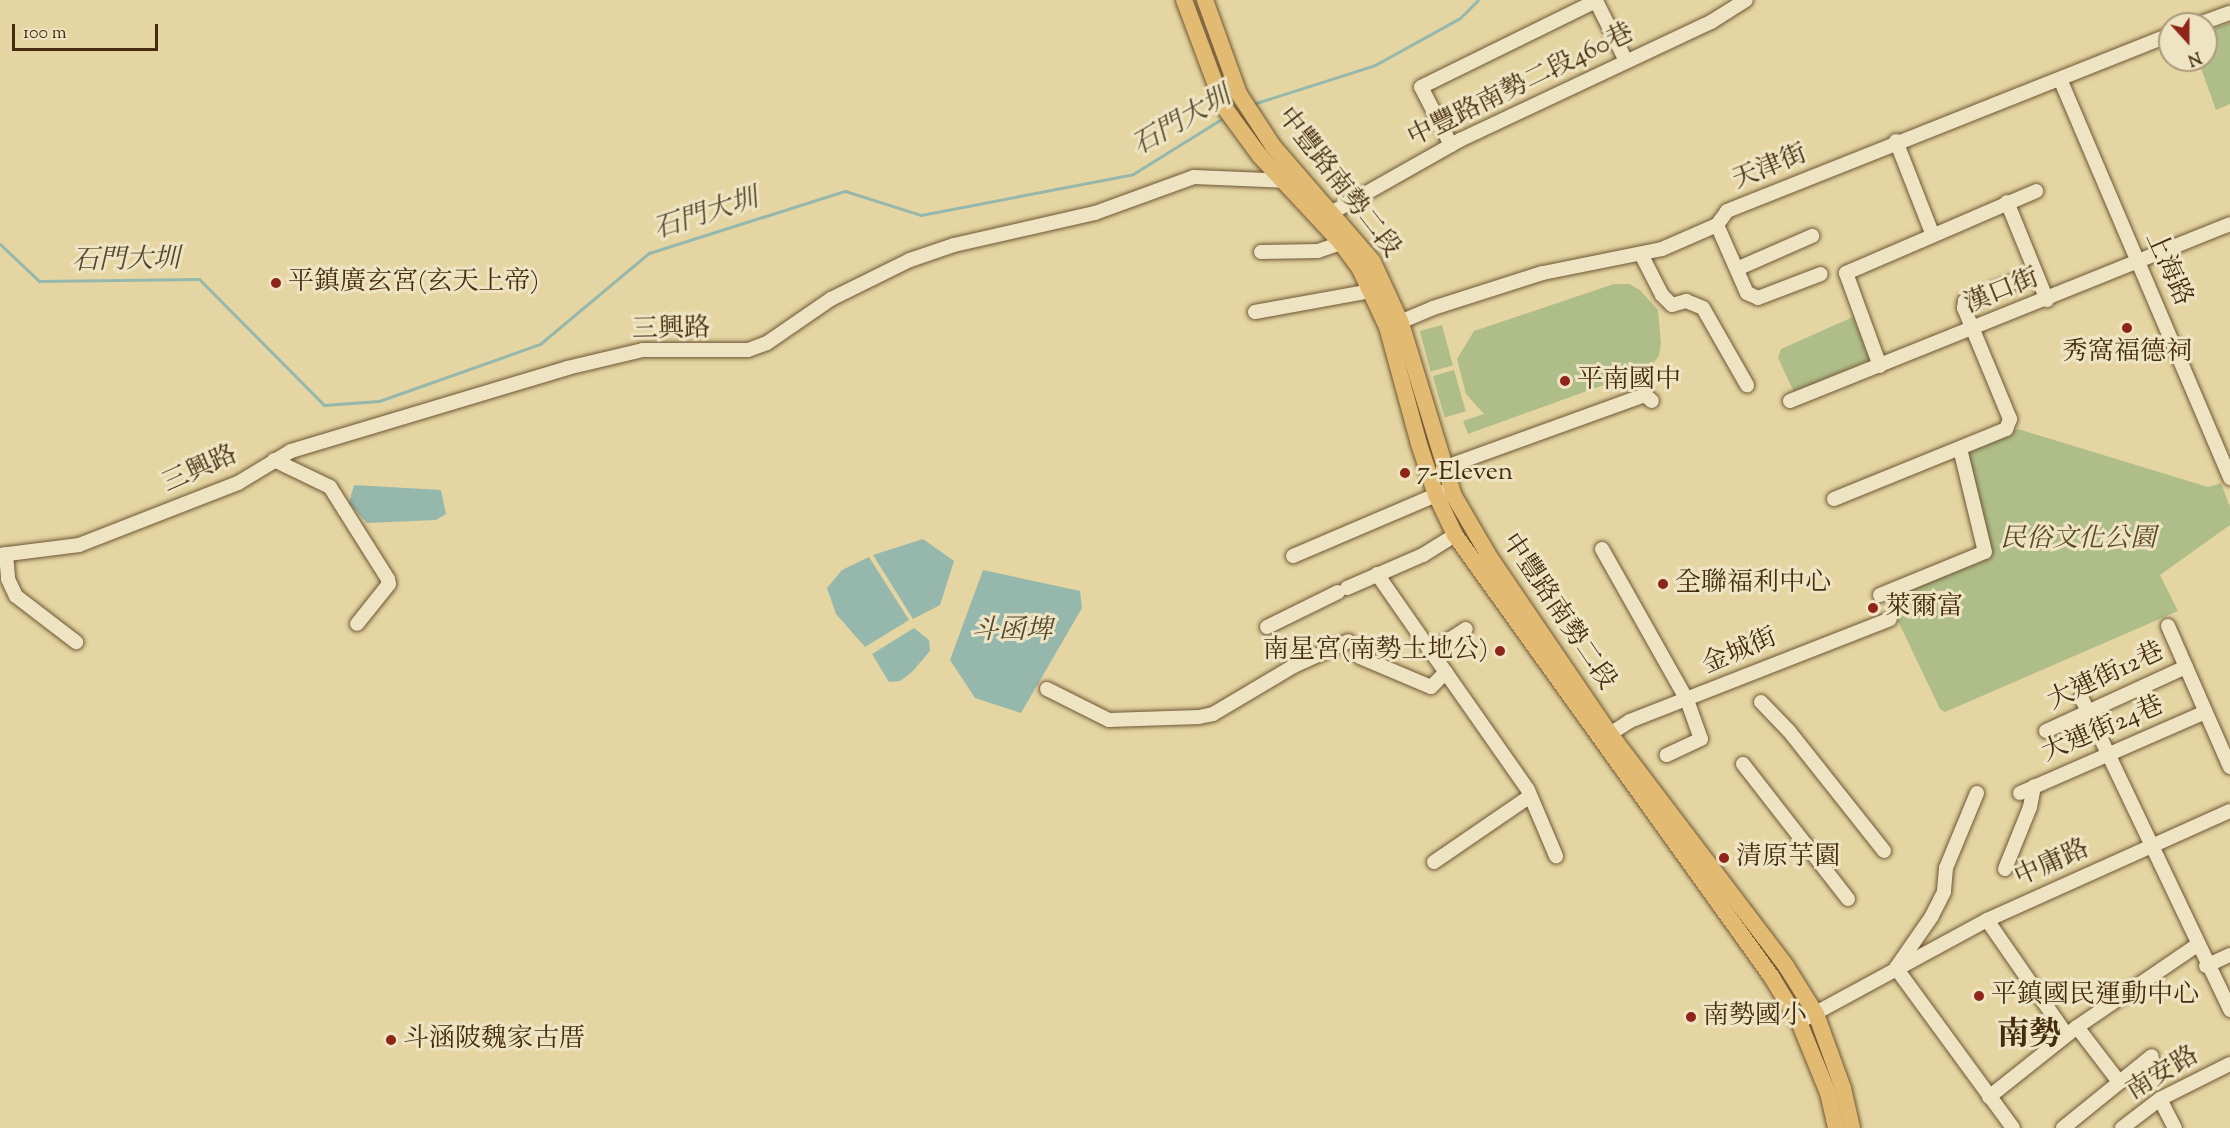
<!DOCTYPE html>
<html>
<head>
<meta charset="utf-8">
<style>
  body { margin:0 }
  #map { position:relative; width:2230px; height:1128px; overflow:hidden; background:#e5d5a2; font-family:"Sorts Mill Goudy","Noto Serif TC",serif }
  div>[style] { position:absolute }
  [style*='--x'] { left:calc(var(--x)*1px); top:calc(var(--y)*1px); width:calc(var(--w)*1px); rotate:calc(var(--a)*1deg) }
  .green>* { inset:0; background:#afbe89; transform-origin:0 0 }
  .water>* { inset:0; background:#96b8ac }
  .stream>* { height:3px; margin:-1.5px; padding:0 1.5px; transform-origin:1.5px; border-radius:1.5px; background:#96b8ac }
  .roads { filter:drop-shadow(0 0 2px #6e5634) drop-shadow(0 0 2px #6e5634) }
  .minor>* { height:14px; margin:-7px; padding:0 7px; transform-origin:7px; border-radius:7px; background:#eee4c3 }
  .major>* { height:16px; margin:-8px; padding:0 8px; transform-origin:8px; border-radius:8px; background:#e2ba71 }
  .dots>* { width:16px; height:16px; translate:-50% -50%; box-sizing:border-box; border:3px solid #eee4c3; border-radius:50% }
  span { translate:-50% -50%; white-space:nowrap; text-align:center; line-height:1.15; -webkit-text-stroke:6px #eee4c3; paint-order:stroke }
  .street-label { font-size:26px; color:#462c0f }
  .poi-label { font-size:26px; color:#462c0f }
  .left { translate:0 -50%; text-align:left }
  .right { translate:-100% -50%; text-align:right }
  .park-label { font-size:26px; color:#5b4927; font-style:italic }
  .water-label { font-size:27px; color:#56482e; font-style:italic }
  .district-label { font-size:32px; color:#462c0f; font-weight:700 }
  .north { position:absolute; left:2158px; top:12px; width:60px; height:60px; box-sizing:border-box; background:#eee4c3; border:2px solid #ab9a7b; border-radius:50%; rotate:159deg; font-size:16px; font-weight:700; line-height:24px; text-align:center; color:#462c0f }
  .north::after { content:''; display:block; margin:auto; width:21px; height:27px; background:#8f2418; clip-path:polygon(50% 0,100% 100%,50% 72%,0 100%) }
  .scale { position:absolute; left:12px; top:24px; width:146px; height:27px; box-sizing:border-box; border:3px solid #462c0f; border-top:0; padding-left:8px; font-size:18px; line-height:21px; white-space:nowrap; color:#462c0f; -webkit-text-stroke:4px #eee4c3; paint-order:stroke }
</style>
</head>
<body>
<div id="map">
  <div class="green">
    <div style="clip-path:polygon(2230px 23px,2230px 104px,2216px 110px,2198px 60px,2206px 60px,2206px 31px)"></div>
    <div style="clip-path:polygon(1614px 284px,1629px 284px,1640px 290px,1658px 310px,1661px 343px,1659px 356px,1648px 369px,1468px 434px,1463px 421px,1484px 414px,1466px 394px,1457px 359px,1474px 331px)"></div>
    <div style="clip-path:polygon(1853px 317px,1870px 360px,1794px 392px,1778px 358px,1781px 349px)"></div>
    <div style="left:1442px;top:325px;width:42px;height:23px;rotate:75deg"></div>
    <div style="left:1454px;top:370px;width:43px;height:22px;rotate:74deg"></div>
    <div style="clip-path:polygon(2018px 429px,2208px 487px,2221px 483px,2230px 507px,2230px 525px,2160px 575px,2178px 611px,1945px 712px,1940px 709px,1886px 596px,1990px 555px,1967px 451px)"></div>
  </div>
  <div class="water">
    <div style="clip-path:polygon(354px 485px,441px 490px,446px 514px,436px 520px,367px 523px,349px 503px)"></div>
    <div style="clip-path:polygon(923px 539px,954px 561px,940px 605px,913px 619px,873px 555px)"></div>
    <div style="clip-path:polygon(869px 557px,909px 620px,865px 647px,836px 614px,827px 588px,842px 570px)"></div>
    <div style="clip-path:polygon(983px 570px,1080px 591px,1082px 608px,1021px 713px,975px 698px,950px 660px)"></div>
    <div style="clip-path:polygon(914px 628px,929px 640px,930px 651px,912px 672px,900px 681px,889px 682px,872px 654px)"></div>
  </div>
  <div class="stream">
    <div style="--x:1253;--y:104;--w:128;--a:-17.7"></div>
    <div style="--x:1375;--y:65;--w:97;--a:-28.9"></div>
    <div style="--x:1460;--y:18;--w:25;--a:-45"></div>
    <div style="--x:0;--y:244;--w:54;--a:43.5"></div>
    <div style="--x:39;--y:281;--w:160;--a:-0.7"></div>
    <div style="--x:199;--y:279;--w:177;--a:45.2"></div>
    <div style="--x:324;--y:405;--w:55;--a:-4.2"></div>
    <div style="--x:379;--y:401;--w:171;--a:-19.5"></div>
    <div style="--x:540;--y:344;--w:142;--a:-39.9"></div>
    <div style="--x:649;--y:253;--w:206;--a:-17.6"></div>
    <div style="--x:845;--y:191;--w:80;--a:17.5"></div>
    <div style="--x:921;--y:215;--w:216;--a:-10.9"></div>
    <div style="--x:1133;--y:174;--w:108;--a:-31.8"></div>
  </div>
  <div class="roads">
    <div class="minor">
      <div style="--x:2199;--y:24;--w:33;--a:-20"></div>
      <div style="--x:2060;--y:79;--w:434;--a:66.9"></div>
      <div style="--x:1896;--y:141;--w:99;--a:68.6"></div>
      <div style="--x:1451;--y:145;--w:65;--a:-117.3"></div>
      <div style="--x:1421;--y:87;--w:195;--a:-26.2"></div>
      <div style="--x:1596;--y:1;--w:67;--a:63.4"></div>
      <div style="--x:2007;--y:202;--w:106;--a:67.8"></div>
      <div style="--x:1324;--y:217;--w:156;--a:-29.5"></div>
      <div style="--x:1460;--y:140;--w:277;--a:-25.2"></div>
      <div style="--x:1711;--y:22;--w:41;--a:-32.2"></div>
      <div style="--x:1717;--y:225;--w:74;--a:66.2"></div>
      <div style="--x:1747;--y:293;--w:12;--a:24"></div>
      <div style="--x:1758;--y:298;--w:67;--a:-20.9"></div>
      <div style="--x:1261;--y:252;--w:57;--a:-1"></div>
      <div style="--x:1318;--y:251;--w:24;--a:-19"></div>
      <div style="--x:1642;--y:256;--w:44;--a:62.9"></div>
      <div style="--x:1662;--y:295;--w:14;--a:45"></div>
      <div style="--x:1672;--y:305;--w:15;--a:-16"></div>
      <div style="--x:1686;--y:301;--w:18;--a:22"></div>
      <div style="--x:1703;--y:308;--w:89;--a:60.3"></div>
      <div style="--x:1739;--y:268;--w:80;--a:-23.7"></div>
      <div style="--x:1255;--y:312;--w:117;--a:-10.3"></div>
      <div style="--x:1393;--y:325;--w:43;--a:-23"></div>
      <div style="--x:1433;--y:308;--w:115;--a:-17.7"></div>
      <div style="--x:1543;--y:273;--w:121;--a:-11.4"></div>
      <div style="--x:1662;--y:249;--w:60;--a:-23.6"></div>
      <div style="--x:1717;--y:225;--w:17;--a:-54"></div>
      <div style="--x:1727;--y:211;--w:477;--a:-21.7"></div>
      <div style="--x:1880;--y:366;--w:99;--a:-110.1"></div>
      <div style="--x:1846;--y:273;--w:207;--a:-23.3"></div>
      <div style="--x:1790;--y:401;--w:474;--a:-21.9"></div>
      <div style="--x:274;--y:460;--w:62;--a:25.7"></div>
      <div style="--x:330;--y:487;--w:109;--a:57.8"></div>
      <div style="--x:388;--y:579;--w:5;--a:79"></div>
      <div style="--x:389;--y:584;--w:51;--a:128.7"></div>
      <div style="--x:1443;--y:468;--w:215;--a:-19.9"></div>
      <div style="--x:1645;--y:395;--w:9;--a:41"></div>
      <div style="--x:1834;--y:499;--w:186;--a:-22.1"></div>
      <div style="--x:2006;--y:429;--w:11;--a:-68"></div>
      <div style="--x:2010;--y:419;--w:120;--a:-112.5"></div>
      <div style="--x:1964;--y:308;--w:7;--a:-82"></div>
      <div style="--x:1965;--y:301;--w:75;--a:-21.8"></div>
      <div style="--x:1602;--y:549;--w:173;--a:60.6"></div>
      <div style="--x:1687;--y:700;--w:41;--a:70.3"></div>
      <div style="--x:1701;--y:739;--w:38;--a:155"></div>
      <div style="--x:6;--y:554;--w:25;--a:85"></div>
      <div style="--x:8;--y:579;--w:19;--a:65"></div>
      <div style="--x:16;--y:596;--w:76;--a:37.5"></div>
      <div style="--x:0;--y:555;--w:80;--a:-7.2"></div>
      <div style="--x:79;--y:545;--w:171;--a:-21.3"></div>
      <div style="--x:238;--y:483;--w:62;--a:-31.1"></div>
      <div style="--x:291;--y:451;--w:288;--a:-16.7"></div>
      <div style="--x:567;--y:368;--w:78;--a:-13.3"></div>
      <div style="--x:643;--y:350;--w:105;--a:0"></div>
      <div style="--x:748;--y:350;--w:20;--a:-20"></div>
      <div style="--x:767;--y:343;--w:78;--a:-34.5"></div>
      <div style="--x:831;--y:299;--w:88;--a:-26.3"></div>
      <div style="--x:910;--y:260;--w:46;--a:-18.8"></div>
      <div style="--x:954;--y:245;--w:145;--a:-12.8"></div>
      <div style="--x:1095;--y:213;--w:105;--a:-20"></div>
      <div style="--x:1194;--y:177;--w:96;--a:2.4"></div>
      <div style="--x:1293;--y:556;--w:163;--a:-23.1"></div>
      <div style="--x:1377;--y:574;--w:89;--a:55.1"></div>
      <div style="--x:1428;--y:647;--w:10;--a:0"></div>
      <div style="--x:1438;--y:647;--w:33;--a:-33"></div>
      <div style="--x:1347;--y:588;--w:83;--a:-23.5"></div>
      <div style="--x:1423;--y:555;--w:38;--a:-32"></div>
      <div style="--x:1880;--y:595;--w:113;--a:-22.3"></div>
      <div style="--x:1985;--y:552;--w:106;--a:-103.6"></div>
      <div style="--x:2168;--y:626;--w:154;--a:66.3"></div>
      <div style="--x:1267;--y:627;--w:79;--a:-26.2"></div>
      <div style="--x:1428;--y:647;--w:174;--a:55"></div>
      <div style="--x:1528;--y:790;--w:72;--a:67"></div>
      <div style="--x:1360;--y:657;--w:77;--a:22.9"></div>
      <div style="--x:1431;--y:687;--w:21;--a:-45"></div>
      <div style="--x:1047;--y:689;--w:69;--a:26.6"></div>
      <div style="--x:1109;--y:720;--w:90;--a:-1.9"></div>
      <div style="--x:1199;--y:717;--w:14;--a:-12"></div>
      <div style="--x:1213;--y:714;--w:94;--a:-30.7"></div>
      <div style="--x:1294;--y:666;--w:60;--a:-24.4"></div>
      <div style="--x:2081;--y:697;--w:347;--a:64.5"></div>
      <div style="--x:1761;--y:702;--w:40;--a:46"></div>
      <div style="--x:1789;--y:731;--w:153;--a:51.6"></div>
      <div style="--x:2046;--y:731;--w:154;--a:-24.6"></div>
      <div style="--x:1610;--y:734;--w:24;--a:-33"></div>
      <div style="--x:1630;--y:721;--w:279;--a:-21.4"></div>
      <div style="--x:1743;--y:764;--w:171;--a:52.1"></div>
      <div style="--x:1977;--y:793;--w:81;--a:112.5"></div>
      <div style="--x:1946;--y:868;--w:24;--a:95"></div>
      <div style="--x:1944;--y:892;--w:27;--a:117"></div>
      <div style="--x:1932;--y:916;--w:63;--a:124.7"></div>
      <div style="--x:1896;--y:968;--w:198;--a:53.8"></div>
      <div style="--x:2020;--y:793;--w:202;--a:-23.6"></div>
      <div style="--x:1434;--y:862;--w:115;--a:-34.4"></div>
      <div style="--x:2005;--y:869;--w:67;--a:-68"></div>
      <div style="--x:2030;--y:807;--w:21;--a:-79"></div>
      <div style="--x:1987;--y:920;--w:139;--a:55.3"></div>
      <div style="--x:2206;--y:966;--w:26;--a:-25"></div>
      <div style="--x:1799;--y:1022;--w:214;--a:-28.5"></div>
      <div style="--x:1987;--y:920;--w:266;--a:-24.2"></div>
      <div style="--x:2077;--y:1027;--w:69;--a:52.6"></div>
      <div style="--x:1989;--y:1097;--w:112;--a:-38.5"></div>
      <div style="--x:2077;--y:1027;--w:145;--a:-34.3"></div>
      <div style="--x:2160;--y:1099;--w:33;--a:63"></div>
      <div style="--x:2063;--y:1128;--w:114;--a:-39"></div>
      <div style="--x:2122;--y:1128;--w:48;--a:-37.3"></div>
      <div style="--x:2160;--y:1099;--w:78;--a:-26.6"></div>
    </div>
    <div class="major">
      <div style="--x:1184;--y:0;--w:114;--a:69.5"></div>
      <div style="--x:1224;--y:107;--w:61;--a:53.7"></div>
      <div style="--x:1260;--y:156;--w:119;--a:47"></div>
      <div style="--x:1341;--y:243;--w:32;--a:54"></div>
      <div style="--x:1360;--y:269;--w:64;--a:65"></div>
      <div style="--x:1387;--y:327;--w:121;--a:74.7"></div>
      <div style="--x:1419;--y:444;--w:54;--a:71.6"></div>
      <div style="--x:1436;--y:495;--w:44;--a:64.6"></div>
      <div style="--x:1455;--y:535;--w:543;--a:54.38"></div>
      <div style="--x:1771;--y:976;--w:54;--a:58.7"></div>
      <div style="--x:1799;--y:1022;--w:77;--a:67.8"></div>
      <div style="--x:1828;--y:1093;--w:36;--a:77"></div>
      <div style="--x:1205;--y:0;--w:100;--a:70.1"></div>
      <div style="--x:1239;--y:94;--w:62;--a:56.8"></div>
      <div style="--x:1273;--y:146;--w:153;--a:49.2"></div>
      <div style="--x:1373;--y:262;--w:67;--a:65.3"></div>
      <div style="--x:1401;--y:323;--w:181;--a:73"></div>
      <div style="--x:1454;--y:496;--w:69;--a:59.7"></div>
      <div style="--x:1489;--y:556;--w:215;--a:55.8"></div>
      <div style="--x:1610;--y:734;--w:291;--a:52.8"></div>
      <div style="--x:1786;--y:966;--w:57;--a:58"></div>
      <div style="--x:1816;--y:1014;--w:79;--a:70"></div>
      <div style="--x:1843;--y:1088;--w:41;--a:77.3"></div>
    </div>
  </div>
  <div class="dots">
    <div style="left:276px;top:283px;background:#8f2418"></div>
    <div style="left:2127px;top:328px;background:#8f2418"></div>
    <div style="left:1565px;top:381px;background:#8f2418"></div>
    <div style="left:1405px;top:473px;background:#8f2418"></div>
    <div style="left:1663px;top:584px;background:#8f2418"></div>
    <div style="left:1873px;top:608px;background:#8f2418"></div>
    <div style="left:1500px;top:651px;background:#8f2418"></div>
    <div style="left:1724px;top:858px;background:#8f2418"></div>
    <div style="left:1979px;top:996px;background:#8f2418"></div>
    <div style="left:1691px;top:1017px;background:#8f2418"></div>
    <div style="left:391px;top:1040px;background:#8f2418"></div>
  </div>
  <div class="street-label">
    <span style="left:1521px;top:86px;rotate:-26deg">中豐路南勢二段460巷</span>
    <span style="left:1770px;top:168px;rotate:-22deg">天津街</span>
    <span style="left:1338px;top:183px;rotate:52deg">中豐路南勢二段</span>
    <span style="left:2168px;top:269px;rotate:66deg">上海路</span>
    <span style="left:2002px;top:292px;rotate:-22deg">漢口街</span>
    <span style="left:671px;top:330px;rotate:-1deg">三興路</span>
    <span style="left:200px;top:470px;rotate:-24deg">三興路</span>
    <span style="left:1558px;top:612px;rotate:56deg">中豐路南勢二段</span>
    <span style="left:1740px;top:652px;rotate:-23deg">金城街</span>
    <span style="left:2106px;top:677px;rotate:-25deg">大連街12巷</span>
    <span style="left:2103px;top:730px;rotate:-23deg">大連街24巷</span>
    <span style="left:2052px;top:864px;rotate:-24deg">中庸路</span>
    <span style="left:2163px;top:1074px;rotate:-31deg">南安路</span>
  </div>
  <div class="poi-label">
    <span class="left" style="left:288px;top:283px">平鎮廣玄宮(玄天上帝)</span>
    <span style="left:2127px;top:353px">秀窩福德祠</span>
    <span class="left" style="left:1577px;top:381px">平南國中</span>
    <span class="left" style="left:1417px;top:473px">7-Eleven</span>
    <span class="left" style="left:1675px;top:584px">全聯福利中心</span>
    <span class="left" style="left:1885px;top:608px">萊爾富</span>
    <span class="right" style="left:1488px;top:651px">南星宮(南勢土地公)</span>
    <span class="left" style="left:1736px;top:858px">清原芋園</span>
    <span class="left" style="left:1991px;top:996px">平鎮國民運動中心</span>
    <span class="left" style="left:1703px;top:1017px">南勢國小</span>
    <span class="left" style="left:403px;top:1040px">斗涵陂魏家古厝</span>
  </div>
  <div class="park-label">
    <span style="left:2078px;top:540px">民俗文化公園</span>
  </div>
  <div class="water-label">
    <span style="left:1182px;top:122px;rotate:-30deg">石門大圳</span>
    <span style="left:706px;top:215px;rotate:-18deg">石門大圳</span>
    <span style="left:126px;top:261px;rotate:-1deg">石門大圳</span>
    <span style="left:1012px;top:632px">斗函埤</span>
  </div>
  <div class="district-label">
    <span style="left:2029px;top:1036px">南勢</span>
  </div>
  <div class="north">N</div>
  <div class="scale">100 m</div>
</div>
</body>
</html>
